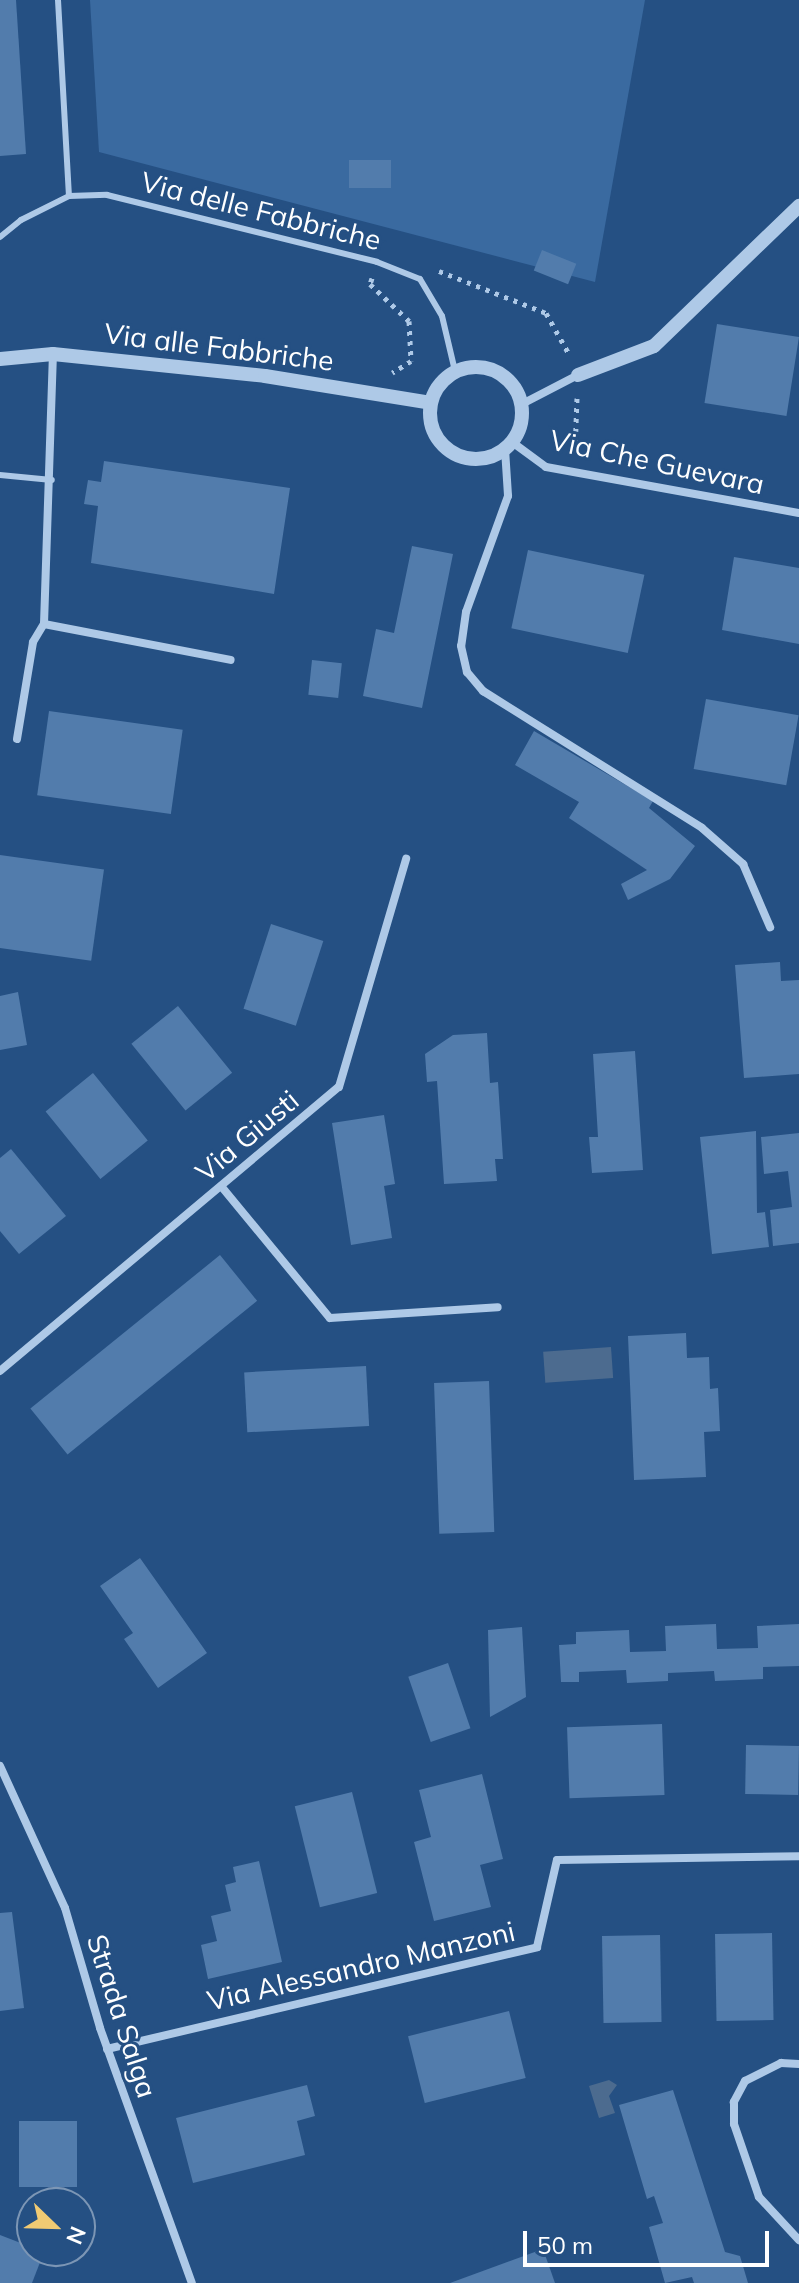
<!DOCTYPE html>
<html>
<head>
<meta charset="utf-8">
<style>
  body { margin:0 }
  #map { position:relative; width:799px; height:2283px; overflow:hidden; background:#255083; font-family:Mulish,sans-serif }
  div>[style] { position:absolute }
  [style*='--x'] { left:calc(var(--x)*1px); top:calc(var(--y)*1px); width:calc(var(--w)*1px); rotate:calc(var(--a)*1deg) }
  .green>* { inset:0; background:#3a6aa0 }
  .water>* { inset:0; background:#4c6b8f; transform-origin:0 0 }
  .building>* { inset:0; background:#527cac; transform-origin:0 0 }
  .path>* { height:5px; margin-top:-2.5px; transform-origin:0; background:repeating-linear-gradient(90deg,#aec9e7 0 4px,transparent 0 10px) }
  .service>* { height:6px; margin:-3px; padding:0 3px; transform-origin:3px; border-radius:3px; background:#aec9e7 }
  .minor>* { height:8px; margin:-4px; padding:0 4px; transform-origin:4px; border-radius:4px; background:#aec9e7 }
  .tertiary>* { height:14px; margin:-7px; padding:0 7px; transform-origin:7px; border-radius:7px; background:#aec9e7 }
  .tertiary>.ring { margin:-7px; padding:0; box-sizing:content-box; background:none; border:14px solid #aec9e7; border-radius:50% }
  span { translate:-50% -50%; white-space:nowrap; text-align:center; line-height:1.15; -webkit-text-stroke:6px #255083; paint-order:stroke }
  .street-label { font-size:28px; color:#fff }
  .north { position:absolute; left:16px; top:2187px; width:80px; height:80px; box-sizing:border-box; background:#255083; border:2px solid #7c96b5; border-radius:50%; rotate:113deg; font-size:22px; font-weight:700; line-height:32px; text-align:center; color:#fff }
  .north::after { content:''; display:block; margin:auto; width:28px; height:36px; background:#f0ca73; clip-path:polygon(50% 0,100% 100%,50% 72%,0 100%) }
  .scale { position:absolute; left:523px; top:2231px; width:246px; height:36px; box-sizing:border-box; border:4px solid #fff; border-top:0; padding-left:10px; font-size:24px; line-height:28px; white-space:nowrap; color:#fff; -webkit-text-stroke:6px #255083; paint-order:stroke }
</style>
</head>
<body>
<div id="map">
  <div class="green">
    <div style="clip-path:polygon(90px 0,645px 0,595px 282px,99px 152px)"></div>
  </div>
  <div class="water">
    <div style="left:611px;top:1347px;width:31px;height:68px;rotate:86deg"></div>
    <div style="clip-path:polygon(609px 2080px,617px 2085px,609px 2096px,615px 2113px,599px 2118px,589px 2086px)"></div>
  </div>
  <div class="building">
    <div style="clip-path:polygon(0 0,16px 0,26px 154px,0 156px)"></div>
    <div style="left:349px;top:160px;width:42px;height:28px"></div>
    <div style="left:542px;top:250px;width:37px;height:22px;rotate:22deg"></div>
    <div style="left:717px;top:324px;width:83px;height:80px;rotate:9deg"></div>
    <div style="clip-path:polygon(104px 461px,290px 488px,274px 594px,91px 563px,98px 506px,84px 504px,88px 480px,101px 482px)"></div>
    <div style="clip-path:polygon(412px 546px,453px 554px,422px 708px,363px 696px,376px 629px,394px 633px)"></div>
    <div style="left:528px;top:550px;width:119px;height:80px;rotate:12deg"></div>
    <div style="clip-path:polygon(734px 557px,799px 568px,799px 644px,722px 630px)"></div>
    <div style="left:312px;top:660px;width:30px;height:35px;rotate:6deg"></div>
    <div style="left:706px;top:699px;width:94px;height:71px;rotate:10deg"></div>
    <div style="left:49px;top:711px;width:135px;height:85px;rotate:8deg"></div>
    <div style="clip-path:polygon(534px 731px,653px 801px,649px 808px,695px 846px,670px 879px,628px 900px,621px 884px,647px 870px,569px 818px,579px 802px,515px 765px)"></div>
    <div style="left:0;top:855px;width:105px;height:92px;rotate:8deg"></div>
    <div style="left:271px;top:924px;width:55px;height:89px;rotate:18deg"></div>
    <div style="clip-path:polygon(780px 962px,781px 981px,799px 980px,799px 1074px,744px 1078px,735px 965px)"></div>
    <div style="clip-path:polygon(18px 992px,27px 1045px,0 1050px,0 996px)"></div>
    <div style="left:178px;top:1006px;width:86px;height:60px;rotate:51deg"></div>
    <div style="clip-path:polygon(487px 1033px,490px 1083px,498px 1082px,503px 1159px,495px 1159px,497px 1181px,444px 1184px,437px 1081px,427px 1082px,425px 1054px,453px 1035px)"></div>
    <div style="clip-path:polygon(635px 1051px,643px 1170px,592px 1173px,589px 1137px,598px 1137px,593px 1054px)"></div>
    <div style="left:93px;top:1073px;width:87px;height:61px;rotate:51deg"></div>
    <div style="clip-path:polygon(384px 1115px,395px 1184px,384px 1186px,392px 1238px,351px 1245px,332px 1123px)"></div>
    <div style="clip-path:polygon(756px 1131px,757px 1213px,765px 1212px,769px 1247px,712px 1254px,700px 1137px)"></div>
    <div style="clip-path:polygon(799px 1133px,799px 1243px,773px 1246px,770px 1210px,792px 1207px,788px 1171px,764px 1174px,761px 1137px)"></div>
    <div style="clip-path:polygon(11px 1149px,66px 1216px,19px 1254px,0 1231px,0 1158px)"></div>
    <div style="left:220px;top:1255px;width:59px;height:244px;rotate:51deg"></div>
    <div style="clip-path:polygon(686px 1333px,687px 1358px,709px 1357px,710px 1389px,718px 1388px,720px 1431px,704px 1432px,706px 1477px,634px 1480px,628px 1336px)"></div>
    <div style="left:366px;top:1366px;width:60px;height:122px;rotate:87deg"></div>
    <div style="left:489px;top:1381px;width:151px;height:55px;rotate:88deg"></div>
    <div style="clip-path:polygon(140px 1558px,207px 1653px,158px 1688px,124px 1639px,133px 1633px,100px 1586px)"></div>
    <div style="clip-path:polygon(716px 1624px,717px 1649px,758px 1648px,757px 1626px,799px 1624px,799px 1666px,763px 1667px,763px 1679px,715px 1681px,714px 1671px,668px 1673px,668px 1681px,627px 1683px,626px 1670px,579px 1672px,579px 1682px,561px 1682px,559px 1645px,576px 1644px,576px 1632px,629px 1630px,630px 1652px,666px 1651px,665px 1626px)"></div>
    <div style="clip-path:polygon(522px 1627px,526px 1697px,490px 1717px,488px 1630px)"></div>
    <div style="left:448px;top:1663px;width:69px;height:42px;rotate:71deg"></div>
    <div style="left:662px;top:1724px;width:71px;height:95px;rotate:88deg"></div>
    <div style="left:746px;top:1745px;width:53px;height:49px;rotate:1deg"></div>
    <div style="clip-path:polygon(482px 1774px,503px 1859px,480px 1865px,491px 1907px,434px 1921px,414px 1842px,431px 1837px,419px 1790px)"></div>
    <div style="left:352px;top:1792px;width:104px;height:59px;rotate:76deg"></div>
    <div style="clip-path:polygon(259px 1861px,282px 1962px,208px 1979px,201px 1945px,217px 1941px,211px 1916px,231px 1911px,225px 1885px,236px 1882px,233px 1867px)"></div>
    <div style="clip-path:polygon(12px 1912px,24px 2008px,0 2011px,0 1913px)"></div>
    <div style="left:772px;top:1933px;width:87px;height:57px;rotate:89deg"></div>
    <div style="left:660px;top:1935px;width:87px;height:58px;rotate:89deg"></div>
    <div style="left:509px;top:2011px;width:69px;height:104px;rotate:76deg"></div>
    <div style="clip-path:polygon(307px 2085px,315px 2116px,297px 2121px,305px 2155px,193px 2183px,176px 2118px)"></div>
    <div style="clip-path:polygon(673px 2090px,725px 2252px,740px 2256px,748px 2283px,694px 2283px,692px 2277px,665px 2283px,649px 2227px,663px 2223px,654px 2196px,647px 2199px,619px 2105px)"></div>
    <div style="left:19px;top:2121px;width:58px;height:66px"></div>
    <div style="clip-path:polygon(0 2235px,44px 2252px,32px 2283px,0 2283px)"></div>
    <div style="clip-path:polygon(543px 2249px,555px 2283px,450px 2283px)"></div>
  </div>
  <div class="path">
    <div style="--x:439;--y:271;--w:115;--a:21.4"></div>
    <div style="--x:546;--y:313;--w:47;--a:60.7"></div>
    <div style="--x:372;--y:278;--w:6;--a:108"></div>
    <div style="--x:370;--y:284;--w:54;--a:43.5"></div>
    <div style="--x:409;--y:321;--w:40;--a:87.1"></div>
    <div style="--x:411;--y:361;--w:22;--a:148"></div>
    <div style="--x:575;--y:452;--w:54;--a:-87.9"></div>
  </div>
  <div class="service">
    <div style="--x:58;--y:0;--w:196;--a:86.8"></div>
    <div style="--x:0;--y:237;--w:27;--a:-39"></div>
    <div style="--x:21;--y:220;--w:54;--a:-26.6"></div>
    <div style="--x:69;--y:196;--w:38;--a:-2"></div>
    <div style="--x:107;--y:195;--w:278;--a:13.9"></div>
    <div style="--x:377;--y:262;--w:46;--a:21.6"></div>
    <div style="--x:420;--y:279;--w:43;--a:59.3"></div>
    <div style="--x:442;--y:316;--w:57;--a:76.7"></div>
    <div style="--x:0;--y:475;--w:52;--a:5.5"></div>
  </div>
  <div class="minor">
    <div style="--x:522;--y:404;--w:63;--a:-27.4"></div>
    <div style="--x:512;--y:442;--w:42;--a:36.3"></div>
    <div style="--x:546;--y:467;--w:257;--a:10.3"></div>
    <div style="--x:505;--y:449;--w:47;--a:86.3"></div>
    <div style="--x:508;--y:496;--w:123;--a:109.9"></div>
    <div style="--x:466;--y:612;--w:34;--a:98"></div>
    <div style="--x:461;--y:646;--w:27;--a:77"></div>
    <div style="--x:467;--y:672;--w:25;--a:50"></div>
    <div style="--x:483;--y:691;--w:258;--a:32"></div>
    <div style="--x:702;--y:828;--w:55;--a:41.3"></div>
    <div style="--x:743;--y:864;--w:69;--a:66.8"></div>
    <div style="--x:44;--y:624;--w:190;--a:10.9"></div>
    <div style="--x:17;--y:739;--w:98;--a:-80.6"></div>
    <div style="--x:33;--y:642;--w:21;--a:-59"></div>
    <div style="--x:44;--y:624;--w:270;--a:-88.1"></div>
    <div style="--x:221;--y:1186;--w:171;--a:50.5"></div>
    <div style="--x:330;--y:1318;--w:168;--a:-3.7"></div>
    <div style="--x:0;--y:1371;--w:442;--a:-40"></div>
    <div style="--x:339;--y:1087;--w:238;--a:-73.6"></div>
    <div style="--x:0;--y:1766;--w:156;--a:65.4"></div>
    <div style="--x:65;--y:1908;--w:125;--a:73.7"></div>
    <div style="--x:100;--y:2028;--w:271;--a:70.2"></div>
    <div style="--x:107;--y:2049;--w:442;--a:-13.3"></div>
    <div style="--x:537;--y:1947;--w:89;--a:-77.1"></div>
    <div style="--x:557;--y:1860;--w:242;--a:-0.9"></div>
    <div style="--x:799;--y:2064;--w:18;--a:-177"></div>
    <div style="--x:781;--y:2063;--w:40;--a:153.4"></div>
    <div style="--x:745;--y:2081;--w:24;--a:118"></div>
    <div style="--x:734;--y:2102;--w:22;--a:90"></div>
    <div style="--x:734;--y:2124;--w:77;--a:71.1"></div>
    <div style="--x:759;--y:2197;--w:59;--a:47.1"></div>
  </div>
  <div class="tertiary">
    <div style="--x:0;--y:359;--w:53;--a:-5.4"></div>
    <div style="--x:53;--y:354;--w:213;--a:5.9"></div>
    <div style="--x:265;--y:376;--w:168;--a:9.2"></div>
    <div class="ring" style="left:430px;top:367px;width:78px;height:78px"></div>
    <div style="--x:578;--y:375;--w:81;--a:-20.9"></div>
    <div style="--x:654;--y:346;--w:202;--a:-44"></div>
  </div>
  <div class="street-label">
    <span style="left:261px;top:211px;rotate:14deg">Via delle Fabbriche</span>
    <span style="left:219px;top:347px;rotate:7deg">Via alle Fabbriche</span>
    <span style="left:657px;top:462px;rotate:12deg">Via Che Guevara</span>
    <span style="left:247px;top:1136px;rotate:-40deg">Via Giusti</span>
    <span style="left:361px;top:1966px;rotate:-13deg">Via Alessandro Manzoni</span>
    <span style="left:122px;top:2016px;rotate:72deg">Strada Salga</span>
  </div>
  <div class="north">N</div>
  <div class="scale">50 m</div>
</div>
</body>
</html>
